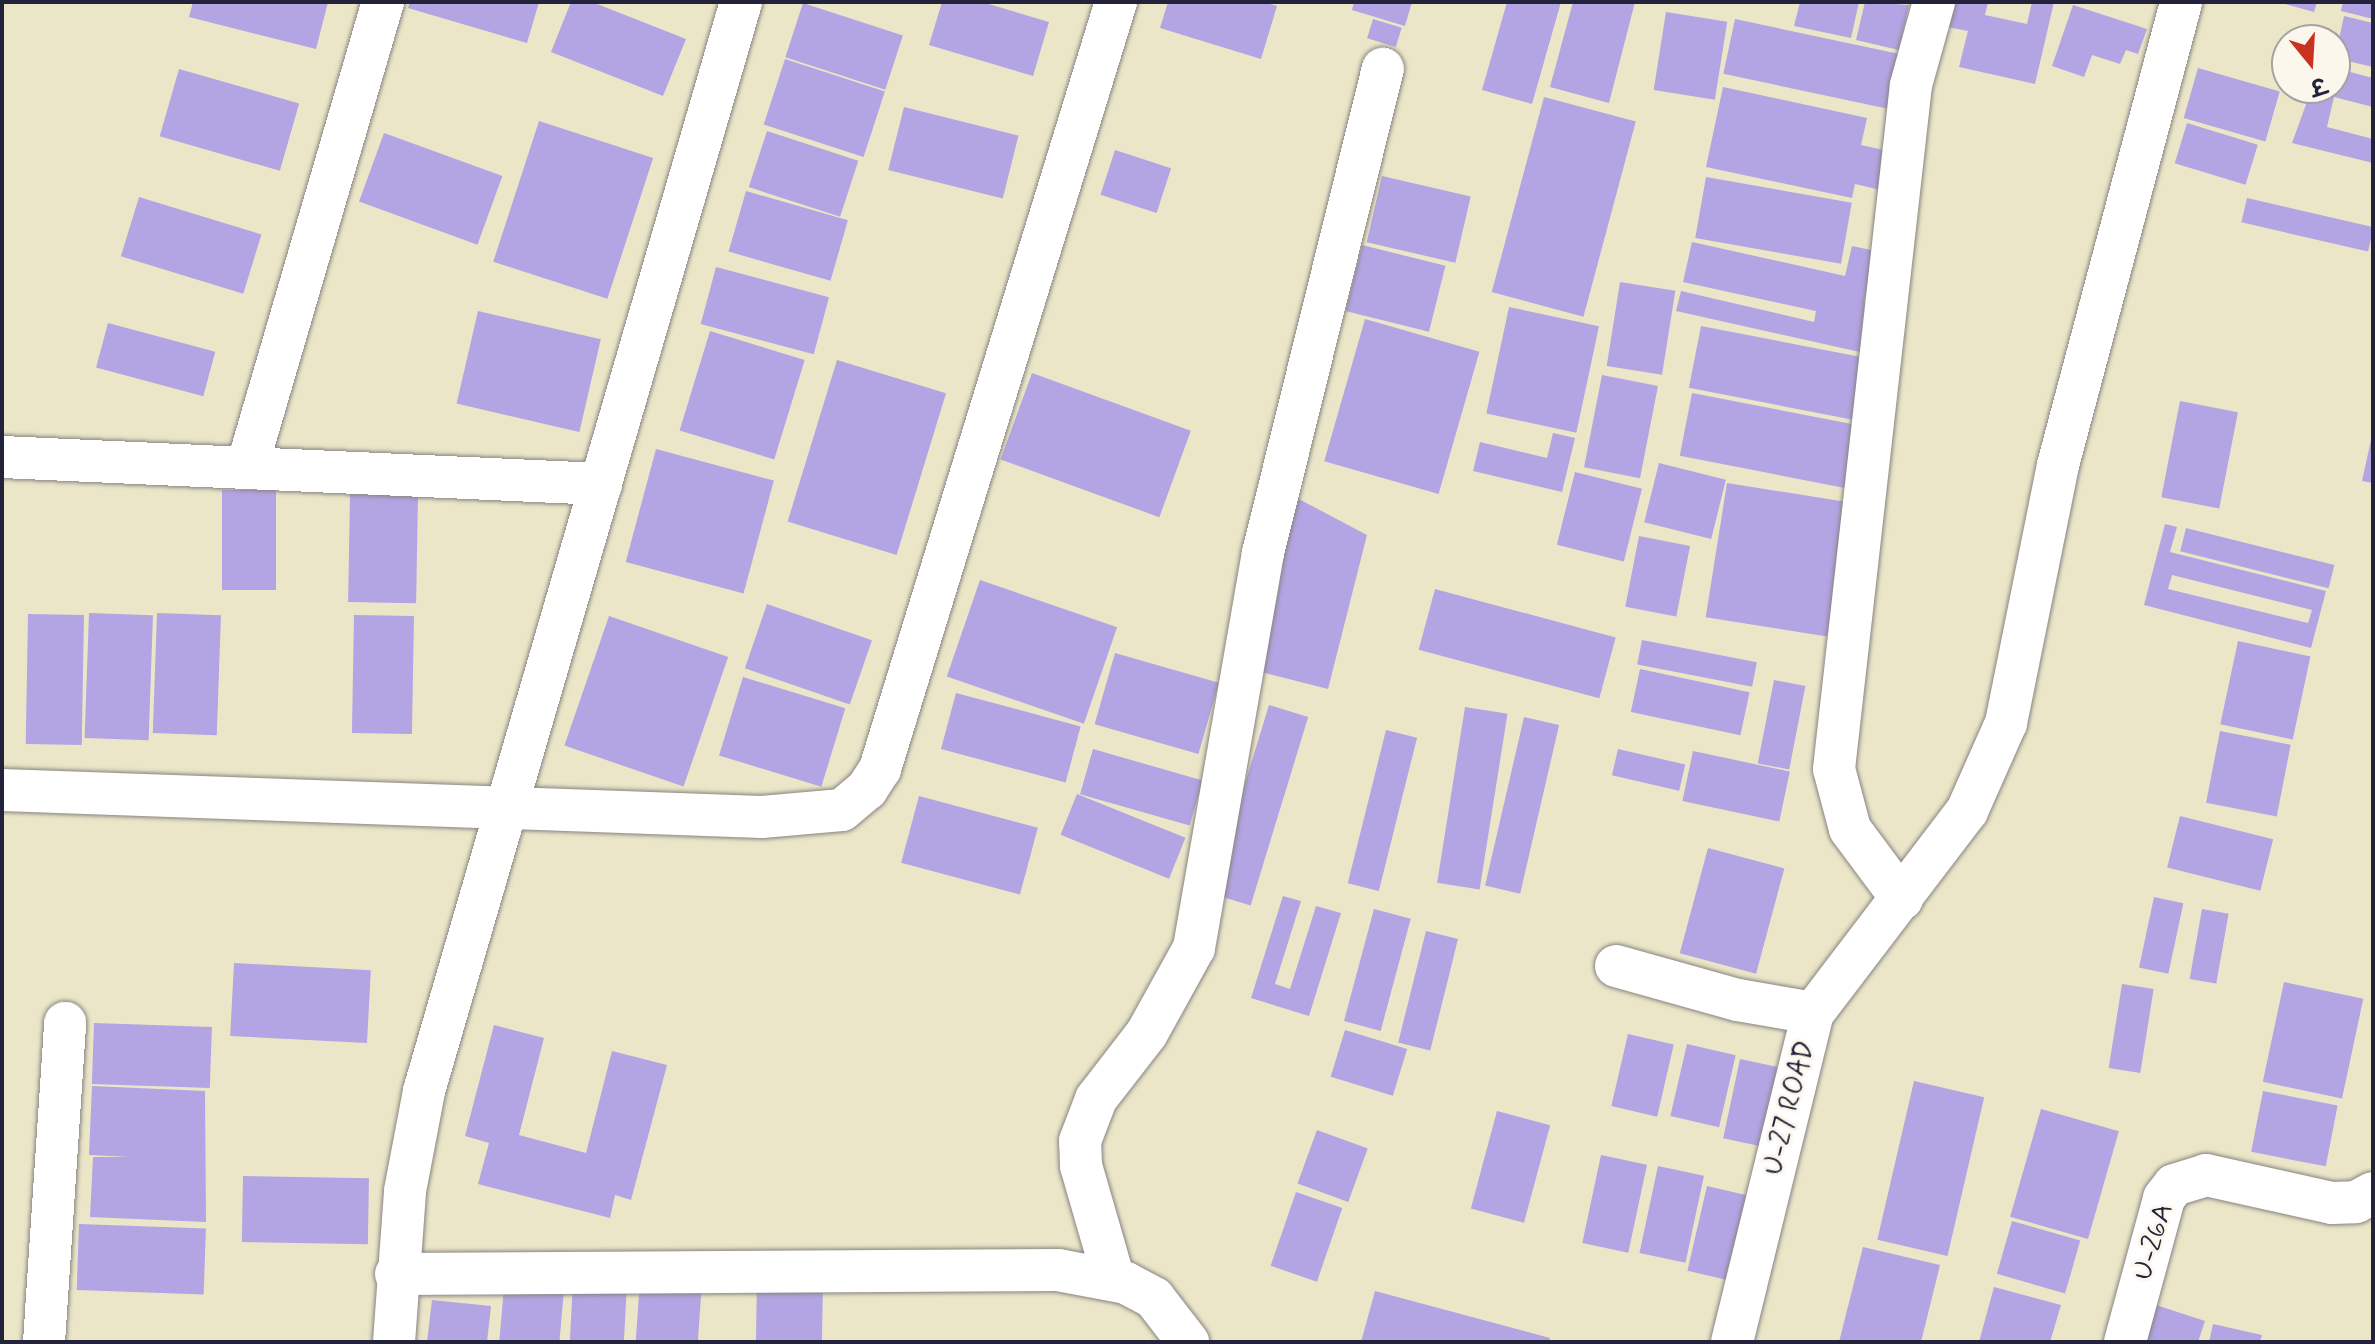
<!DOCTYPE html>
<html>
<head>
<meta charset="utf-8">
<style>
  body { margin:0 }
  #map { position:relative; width:2375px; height:1344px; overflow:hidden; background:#ece6c8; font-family:Mynerve,"Playpen Sans Deva",sans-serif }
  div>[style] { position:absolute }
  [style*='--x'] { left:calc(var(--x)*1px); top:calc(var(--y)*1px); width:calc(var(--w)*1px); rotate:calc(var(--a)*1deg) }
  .building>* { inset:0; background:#b3a4e3; transform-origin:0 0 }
  .roads { filter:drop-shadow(0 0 2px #878482) drop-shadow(0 0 2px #878482) }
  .street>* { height:42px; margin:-21px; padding:0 21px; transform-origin:21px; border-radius:21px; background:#fff }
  span { translate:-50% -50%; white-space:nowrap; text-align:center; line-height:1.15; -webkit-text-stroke:6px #fbf7ec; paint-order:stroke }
  .street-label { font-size:28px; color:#22223b }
  .frame { position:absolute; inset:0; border:4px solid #22223b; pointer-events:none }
  .north { position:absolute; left:2271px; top:24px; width:80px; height:80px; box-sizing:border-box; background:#fbf7ec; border:2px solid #a4a2a5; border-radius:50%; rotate:162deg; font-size:22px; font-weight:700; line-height:32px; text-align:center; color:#22223b }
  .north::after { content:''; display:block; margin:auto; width:28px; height:36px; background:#c8321e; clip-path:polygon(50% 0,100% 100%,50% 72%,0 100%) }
</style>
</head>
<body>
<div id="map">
  <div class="building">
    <div style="clip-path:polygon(193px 2px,328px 2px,316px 49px,189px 17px)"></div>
    <div style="clip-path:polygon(410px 2px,539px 2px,527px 43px,408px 8px)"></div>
    <div style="clip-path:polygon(571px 2px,592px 2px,686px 39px,663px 96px,551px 52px)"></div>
    <div style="clip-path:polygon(942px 2px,982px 2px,1049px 22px,1033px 76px,929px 45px)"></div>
    <div style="clip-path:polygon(1168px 2px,1263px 2px,1277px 6px,1261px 59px,1160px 28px)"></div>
    <div style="clip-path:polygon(1354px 2px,1412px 2px,1405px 26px,1352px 10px)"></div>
    <div style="clip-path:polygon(1507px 2px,1561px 2px,1532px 104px,1482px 90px)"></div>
    <div style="clip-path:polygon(1573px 2px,1635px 2px,1609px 103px,1550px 87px)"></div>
    <div style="clip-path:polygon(1800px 2px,1859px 2px,1851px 38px,1794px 26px)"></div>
    <div style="clip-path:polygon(1865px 2px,1909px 5px,1899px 50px,1856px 40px)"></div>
    <div style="clip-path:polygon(1953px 2px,1988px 2px,1985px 15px,2027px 24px,2032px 2px,2054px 2px,2035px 84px,1959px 67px,1968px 31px,1947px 27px)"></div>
    <div style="clip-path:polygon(2278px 2px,2317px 2px,2314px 12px)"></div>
    <div style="clip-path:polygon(2343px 2px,2373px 2px,2373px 19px,2341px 11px)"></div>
    <div style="left:803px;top:3px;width:105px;height:57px;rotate:18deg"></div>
    <div style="clip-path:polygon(2073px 5px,2147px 29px,2138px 54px,2126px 50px,2120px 64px,2092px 55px,2084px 77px,2052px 66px)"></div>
    <div style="left:1666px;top:12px;width:62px;height:79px;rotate:9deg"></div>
    <div style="clip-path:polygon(2344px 16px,2373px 23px,2373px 67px,2335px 58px)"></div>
    <div style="left:1373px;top:19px;width:30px;height:20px;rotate:17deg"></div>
    <div style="left:1735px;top:19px;width:179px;height:56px;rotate:12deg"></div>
    <div style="left:785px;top:59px;width:105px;height:69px;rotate:18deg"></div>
    <div style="left:2198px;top:68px;width:85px;height:52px;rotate:16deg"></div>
    <div style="clip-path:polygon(2335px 68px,2373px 78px,2373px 107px,2334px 97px,2327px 127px,2373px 139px,2373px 163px,2292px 143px,2312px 88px,2335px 88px)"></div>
    <div style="left:179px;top:69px;width:125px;height:70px;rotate:16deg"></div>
    <div style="clip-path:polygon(1723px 87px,1867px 118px,1861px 145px,1893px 152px,1885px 191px,1855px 184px,1852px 198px,1706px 167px)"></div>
    <div style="left:1544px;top:97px;width:95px;height:202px;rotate:15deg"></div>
    <div style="left:904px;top:107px;width:118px;height:65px;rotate:14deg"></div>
    <div style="left:539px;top:121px;width:120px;height:148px;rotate:18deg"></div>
    <div style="left:2187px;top:123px;width:74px;height:42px;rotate:17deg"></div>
    <div style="left:767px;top:131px;width:96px;height:59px;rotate:18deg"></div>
    <div style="left:384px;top:133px;width:126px;height:73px;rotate:20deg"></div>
    <div style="left:1115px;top:150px;width:59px;height:47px;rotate:18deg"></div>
    <div style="left:1382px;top:176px;width:91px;height:68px;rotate:13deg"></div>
    <div style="left:1706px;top:177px;width:148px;height:62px;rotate:10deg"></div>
    <div style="left:746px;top:191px;width:106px;height:63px;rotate:16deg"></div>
    <div style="left:139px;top:197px;width:128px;height:62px;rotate:17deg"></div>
    <div style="left:2247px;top:198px;width:130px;height:25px;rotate:13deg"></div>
    <div style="clip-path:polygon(1692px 242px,1845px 276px,1852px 246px,1876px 251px,1864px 302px,1889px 308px,1878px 356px,1676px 311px,1681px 291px,1814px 322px,1816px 311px,1683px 282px)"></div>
    <div style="left:1362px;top:245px;width:86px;height:68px;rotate:14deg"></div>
    <div style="left:716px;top:267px;width:117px;height:59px;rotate:15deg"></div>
    <div style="left:1620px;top:282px;width:56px;height:85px;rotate:9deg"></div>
    <div style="left:1509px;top:307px;width:92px;height:109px;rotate:12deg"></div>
    <div style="left:478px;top:311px;width:126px;height:95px;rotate:13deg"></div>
    <div style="left:1365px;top:319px;width:119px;height:148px;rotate:16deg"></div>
    <div style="left:108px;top:323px;width:111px;height:46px;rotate:15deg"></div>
    <div style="left:1701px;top:326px;width:180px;height:63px;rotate:11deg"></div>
    <div style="left:710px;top:331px;width:99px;height:104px;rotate:17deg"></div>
    <div style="left:837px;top:360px;width:114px;height:169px;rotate:17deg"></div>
    <div style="left:1032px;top:373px;width:169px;height:92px;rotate:20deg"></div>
    <div style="left:1602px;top:375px;width:57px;height:94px;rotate:11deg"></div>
    <div style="left:1692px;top:393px;width:176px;height:64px;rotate:11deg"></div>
    <div style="left:2180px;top:401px;width:59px;height:98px;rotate:11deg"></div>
    <div style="clip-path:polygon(2373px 431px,2373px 483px,2362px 481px)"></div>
    <div style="clip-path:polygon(1553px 433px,1575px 438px,1562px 492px,1473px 471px,1480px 442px,1547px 458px)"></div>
    <div style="left:656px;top:449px;width:122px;height:117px;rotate:15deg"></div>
    <div style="left:1659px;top:463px;width:69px;height:61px;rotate:14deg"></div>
    <div style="left:1575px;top:472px;width:69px;height:75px;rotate:14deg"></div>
    <div style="left:1727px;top:483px;width:123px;height:136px;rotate:9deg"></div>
    <div style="left:222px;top:490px;width:54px;height:100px"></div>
    <div style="left:350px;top:494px;width:68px;height:108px;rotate:1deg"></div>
    <div style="clip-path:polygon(1295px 497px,1367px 535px,1328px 689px,1246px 668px)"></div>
    <div style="clip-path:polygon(evenodd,2165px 524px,2177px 527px,2170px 552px,2326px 591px,2311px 648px,2144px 605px,2165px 524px,2172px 575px,2312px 610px,2308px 623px,2168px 589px,2172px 575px)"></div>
    <div style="left:2186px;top:528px;width:153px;height:24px;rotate:14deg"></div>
    <div style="left:1639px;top:536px;width:52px;height:72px;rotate:11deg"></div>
    <div style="left:980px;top:580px;width:145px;height:102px;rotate:19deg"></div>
    <div style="left:1435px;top:589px;width:187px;height:63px;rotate:15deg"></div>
    <div style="left:767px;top:604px;width:111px;height:68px;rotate:19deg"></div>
    <div style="left:89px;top:613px;width:64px;height:125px;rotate:2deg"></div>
    <div style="left:157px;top:613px;width:64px;height:120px;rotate:2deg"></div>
    <div style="left:28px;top:614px;width:56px;height:130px;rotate:1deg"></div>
    <div style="left:354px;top:615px;width:60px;height:118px;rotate:1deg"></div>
    <div style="left:609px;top:616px;width:126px;height:137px;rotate:19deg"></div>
    <div style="left:1642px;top:640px;width:117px;height:25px;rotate:11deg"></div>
    <div style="left:2238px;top:641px;width:74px;height:85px;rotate:12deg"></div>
    <div style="left:1115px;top:653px;width:108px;height:74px;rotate:16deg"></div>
    <div style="left:1640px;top:669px;width:112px;height:44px;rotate:12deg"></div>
    <div style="left:743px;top:677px;width:107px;height:82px;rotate:17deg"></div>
    <div style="left:1774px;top:680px;width:32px;height:85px;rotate:11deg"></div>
    <div style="left:956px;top:693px;width:129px;height:58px;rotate:15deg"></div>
    <div style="left:1269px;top:705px;width:41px;height:197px;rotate:17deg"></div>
    <div style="left:1465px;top:707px;width:43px;height:178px;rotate:9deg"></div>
    <div style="left:1524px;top:717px;width:36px;height:173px;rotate:13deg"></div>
    <div style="left:1386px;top:730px;width:32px;height:158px;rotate:14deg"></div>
    <div style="left:2220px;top:731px;width:72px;height:73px;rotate:11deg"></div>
    <div style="left:1093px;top:749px;width:114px;height:47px;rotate:16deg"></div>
    <div style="left:1618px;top:749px;width:69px;height:27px;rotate:13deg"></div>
    <div style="left:1693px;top:751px;width:99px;height:51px;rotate:12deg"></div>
    <div style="left:1077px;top:794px;width:117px;height:44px;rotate:22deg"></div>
    <div style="left:919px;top:796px;width:123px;height:69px;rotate:15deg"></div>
    <div style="left:2180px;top:816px;width:96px;height:53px;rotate:14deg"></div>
    <div style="left:1708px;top:848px;width:79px;height:109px;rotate:15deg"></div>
    <div style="clip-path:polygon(1283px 896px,1301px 901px,1275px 984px,1290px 989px,1316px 906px,1341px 913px,1309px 1016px,1251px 998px)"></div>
    <div style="left:2154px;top:897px;width:30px;height:72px;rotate:12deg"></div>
    <div style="left:1374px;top:909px;width:38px;height:116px;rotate:15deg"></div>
    <div style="left:2202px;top:909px;width:27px;height:71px;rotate:10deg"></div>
    <div style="left:1426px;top:931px;width:33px;height:115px;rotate:14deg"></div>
    <div style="left:234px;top:963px;width:137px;height:73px;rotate:3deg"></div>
    <div style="left:2284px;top:982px;width:81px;height:102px;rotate:12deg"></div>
    <div style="left:2122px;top:984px;width:32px;height:85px;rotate:9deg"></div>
    <div style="left:94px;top:1023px;width:118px;height:61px;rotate:2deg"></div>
    <div style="clip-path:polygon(494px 1025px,544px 1038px,519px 1135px,586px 1153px,612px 1051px,667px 1065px,631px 1200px,615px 1195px,610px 1218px,478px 1184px,489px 1143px,465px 1136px)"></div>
    <div style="left:1345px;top:1030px;width:65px;height:49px;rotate:17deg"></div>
    <div style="left:1628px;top:1034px;width:47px;height:74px;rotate:13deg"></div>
    <div style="left:1687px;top:1044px;width:50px;height:74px;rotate:13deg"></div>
    <div style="left:1740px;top:1059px;width:48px;height:81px;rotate:12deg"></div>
    <div style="left:1914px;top:1081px;width:72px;height:163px;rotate:13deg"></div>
    <div style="clip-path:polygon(92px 1086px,205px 1091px,206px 1222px,90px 1217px,93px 1157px,130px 1157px,89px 1155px)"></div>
    <div style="left:2263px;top:1091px;width:76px;height:62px;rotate:11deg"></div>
    <div style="left:2041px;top:1109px;width:81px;height:112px;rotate:16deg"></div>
    <div style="left:1497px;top:1111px;width:55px;height:101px;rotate:15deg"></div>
    <div style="left:1317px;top:1130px;width:54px;height:57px;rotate:20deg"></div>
    <div style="left:1601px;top:1155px;width:47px;height:90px;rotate:12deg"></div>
    <div style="left:1658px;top:1166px;width:47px;height:89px;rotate:12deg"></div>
    <div style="left:243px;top:1176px;width:126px;height:66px;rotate:1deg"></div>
    <div style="left:1707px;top:1186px;width:52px;height:87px;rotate:13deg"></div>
    <div style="left:1296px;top:1192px;width:49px;height:78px;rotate:19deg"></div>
    <div style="left:2012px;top:1221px;width:71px;height:55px;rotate:16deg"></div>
    <div style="left:79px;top:1224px;width:127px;height:66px;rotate:2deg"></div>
    <div style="clip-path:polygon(1863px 1247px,1940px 1265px,1921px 1342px,1839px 1342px)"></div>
    <div style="left:757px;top:1279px;width:66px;height:63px;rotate:1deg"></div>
    <div style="left:640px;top:1280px;width:62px;height:62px;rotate:4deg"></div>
    <div style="left:573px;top:1281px;width:54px;height:61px;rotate:3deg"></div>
    <div style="left:504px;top:1287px;width:60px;height:55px;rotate:5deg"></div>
    <div style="clip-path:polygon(1994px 1287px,2061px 1305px,2050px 1342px,1979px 1342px)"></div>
    <div style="clip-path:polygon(1375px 1291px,1550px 1338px,1549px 1342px,1361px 1342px)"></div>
    <div style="clip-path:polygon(432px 1300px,491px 1306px,487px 1342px,427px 1342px)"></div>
    <div style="clip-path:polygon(2156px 1305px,2205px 1321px,2198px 1342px,2143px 1342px)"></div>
    <div style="clip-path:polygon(2213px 1324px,2262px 1335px,2260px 1342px,2209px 1342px)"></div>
  </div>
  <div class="roads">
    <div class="street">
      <div style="--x:2;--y:457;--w:600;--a:2.58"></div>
      <div style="--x:247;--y:467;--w:484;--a:-73.7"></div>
      <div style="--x:2;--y:790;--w:760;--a:2.03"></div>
      <div style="--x:762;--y:817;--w:80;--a:-5"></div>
      <div style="--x:842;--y:810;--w:33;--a:-40"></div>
      <div style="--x:867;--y:789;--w:24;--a:-57"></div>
      <div style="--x:880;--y:769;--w:802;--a:-72.9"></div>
      <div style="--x:1902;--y:899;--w:87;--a:-126.6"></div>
      <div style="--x:1850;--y:829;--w:62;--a:-104.9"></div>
      <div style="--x:1834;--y:769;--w:688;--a:-83.58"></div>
      <div style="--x:1911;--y:85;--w:86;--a:-74.5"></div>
      <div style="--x:1616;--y:966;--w:127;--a:15.6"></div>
      <div style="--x:1738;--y:1000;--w:76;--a:9.8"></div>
      <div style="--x:396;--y:1274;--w:662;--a:-0.35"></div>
      <div style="--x:1058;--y:1270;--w:69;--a:10.8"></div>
      <div style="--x:1126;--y:1283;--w:32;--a:28"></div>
      <div style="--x:1154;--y:1298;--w:56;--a:52.3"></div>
      <div style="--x:1114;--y:1280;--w:119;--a:-106.1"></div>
      <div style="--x:1081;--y:1166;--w:25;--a:-92"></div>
      <div style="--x:1080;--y:1141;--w:45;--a:-69.1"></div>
      <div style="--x:1096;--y:1099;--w:83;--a:-52.3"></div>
      <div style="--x:1147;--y:1033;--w:97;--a:-61.1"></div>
      <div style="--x:1194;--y:948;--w:401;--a:-80.1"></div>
      <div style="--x:1263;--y:553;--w:499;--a:-76.1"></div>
      <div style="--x:44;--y:1342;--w:320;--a:-86.2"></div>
      <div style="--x:394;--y:1342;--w:151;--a:-85.8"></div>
      <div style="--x:405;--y:1191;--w:102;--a:-79.2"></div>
      <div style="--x:424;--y:1091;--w:1134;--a:-73.77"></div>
      <div style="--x:1732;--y:1342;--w:339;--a:-76.2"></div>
      <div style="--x:1813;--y:1013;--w:254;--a:-52.7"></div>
      <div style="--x:1967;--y:811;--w:96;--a:-66.1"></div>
      <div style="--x:2006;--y:723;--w:263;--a:-78.6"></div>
      <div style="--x:2058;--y:465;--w:479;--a:-75.1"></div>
      <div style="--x:2125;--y:1342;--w:149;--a:-74.8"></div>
      <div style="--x:2164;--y:1198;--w:16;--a:-52"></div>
      <div style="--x:2174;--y:1185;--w:34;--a:-17"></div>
      <div style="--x:2206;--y:1175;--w:129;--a:12.5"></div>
      <div style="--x:2332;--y:1203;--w:24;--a:-2"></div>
      <div style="--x:2356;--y:1202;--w:19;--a:-28"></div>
    </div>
  </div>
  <div class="street-label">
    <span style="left:1790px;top:1108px;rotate:-76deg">U-27 ROAD</span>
    <span style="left:2154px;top:1242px;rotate:-73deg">U-26A</span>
  </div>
  <div class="frame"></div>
  <div class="north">उ</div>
</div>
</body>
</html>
